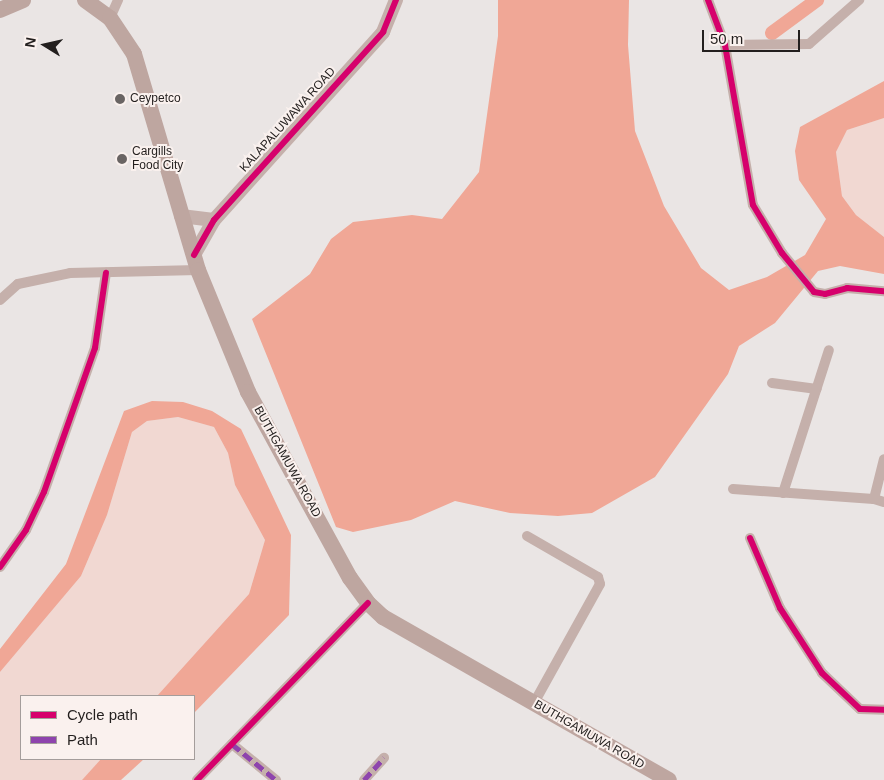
<!DOCTYPE html>
<html>
<head>
<meta charset="utf-8">
<style>
  body { margin:0 }
  #map { position:relative; width:884px; height:780px; overflow:hidden; background:#eae5e4; font-family:Arial,sans-serif }
  div>[style] { position:absolute }
  [style*='--x'] { left:calc(var(--x)*1px); top:calc(var(--y)*1px); width:calc(var(--w)*1px); rotate:calc(var(--a)*1deg) }
  .green>* { inset:0; background:#f1d8d2 }
  .water>* { inset:0; background:#f0a796 }
  .canal>* { height:14px; margin:-7px; padding:0 7px; transform-origin:7px; border-radius:7px; background:#f0a796 }
  .minor>* { height:10px; margin:-5px; padding:0 5px; transform-origin:5px; border-radius:5px; background:#c5b0ab }
  .tertiary>* { height:14px; margin:-7px; padding:0 7px; transform-origin:7px; border-radius:7px; background:#c5b0ab }
  .primary>* { height:16px; margin:-8px; padding:0 8px; transform-origin:8px; border-radius:8px; background:#bea6a0 }
  .quiet>* { height:5px; margin-top:-2.5px; transform-origin:0; background:repeating-linear-gradient(90deg,#8e44ad 0 10px,transparent 0 15px) }
  .cycleway>* { height:6px; margin:-3px; padding:0 3px; transform-origin:3px; border-radius:3px; background:#d6006c }
  .dots>* { width:14px; height:14px; translate:-50% -50%; box-sizing:border-box; border:2px solid #faf1ee; border-radius:50% }
  span { translate:-50% -50%; white-space:nowrap; text-align:center; line-height:1.15; -webkit-text-stroke:4px #faf1ee; paint-order:stroke }
  .poi-label { font-size:12px; color:#231f1e }
  .left { translate:0 -50%; text-align:left }
  .street-label { font-size:12px; color:#231f1e }
  .legend { position:absolute; left:20px; top:695px; width:175px; height:65px; box-sizing:border-box; background:#faf1ee; border:1px solid #a49d9b; margin:0; padding:6px 9px; list-style:none; font-size:15px; color:#231f1e }
  .legend li { display:flex; align-items:center; gap:10px; height:25px }
  .legend b { width:25px; border:1px solid #a49d9b }
  .north { position:absolute; left:20px; top:20px; width:50px; height:50px; -webkit-text-stroke:4px #faf1ee; paint-order:stroke; rotate:280deg; font-size:14px; font-weight:700; line-height:20px; text-align:center; color:#231f1e }
  .north::after { content:''; display:block; margin:auto; width:18px; height:22px; background:#231f1e; clip-path:polygon(50% 0,100% 100%,50% 72%,0 100%) }
  .scale { position:absolute; left:702px; top:30px; width:98px; height:22px; box-sizing:border-box; border:2px solid #231f1e; border-top:0; padding-left:6px; font-size:15px; line-height:18px; white-space:nowrap; color:#231f1e; -webkit-text-stroke:4px #faf1ee; paint-order:stroke }
</style>
</head>
<body>
<div id="map">
  <div class="green">
    <div style="clip-path:polygon(884px 118px,884px 237px,856px 215px,842px 196px,836px 152px,847px 130px)"></div>
    <div style="clip-path:polygon(178px 417px,214px 427px,228px 453px,235px 485px,265px 540px,249px 594px,157px 696px,21px 696px,21px 759px,101px 759px,82px 780px,0 780px,0 672px,81px 576px,107px 515px,132px 432px,147px 421px)"></div>
  </div>
  <div class="water">
    <div style="clip-path:polygon(498px 0,629px 0,628px 45px,635px 131px,664px 206px,701px 268px,729px 290px,767px 277px,805px 255px,826px 219px,799px 180px,795px 151px,800px 127px,884px 81px,884px 118px,847px 130px,836px 152px,842px 196px,856px 215px,884px 237px,884px 274px,840px 266px,818px 271px,775px 323px,739px 346px,728px 374px,655px 477px,592px 513px,558px 516px,510px 513px,455px 501px,411px 520px,353px 532px,336px 527px,252px 319px,310px 274px,331px 239px,353px 222px,412px 215px,442px 219px,479px 172px,498px 36px)"></div>
    <div style="clip-path:polygon(152px 401px,183px 402px,212px 411px,241px 429px,291px 535px,289px 615px,194px 713px,194px 696px,157px 696px,249px 594px,265px 540px,235px 485px,228px 453px,214px 427px,178px 417px,147px 421px,132px 432px,107px 515px,81px 576px,0 672px,0 649px,66px 564px,124px 411px)"></div>
    <div style="clip-path:polygon(101px 759px,144px 759px,121px 780px,82px 780px)"></div>
  </div>
  <div class="canal">
    <div style="--x:772;--y:33;--w:56;--a:-36.3"></div>
  </div>
  <div class="minor">
    <div style="--x:708;--y:0;--w:48;--a:69.3"></div>
    <div style="--x:725;--y:45;--w:162;--a:80.1"></div>
    <div style="--x:753;--y:205;--w:56;--a:58.9"></div>
    <div style="--x:782;--y:253;--w:50;--a:50.6"></div>
    <div style="--x:814;--y:292;--w:11;--a:10"></div>
    <div style="--x:825;--y:294;--w:23;--a:-15"></div>
    <div style="--x:847;--y:288;--w:37;--a:5"></div>
    <div style="--x:110;--y:18;--w:20;--a:-66"></div>
    <div style="--x:725;--y:45;--w:84;--a:-0.7"></div>
    <div style="--x:809;--y:44;--w:67;--a:-41.3"></div>
    <div style="--x:0;--y:300;--w:24;--a:-42"></div>
    <div style="--x:18;--y:284;--w:53;--a:-11.9"></div>
    <div style="--x:70;--y:273;--w:128;--a:-1.3"></div>
    <div style="--x:772;--y:383;--w:45;--a:7.6"></div>
    <div style="--x:733;--y:489;--w:141;--a:4.1"></div>
    <div style="--x:874;--y:499;--w:10;--a:17"></div>
    <div style="--x:783;--y:493;--w:150;--a:-72.2"></div>
    <div style="--x:874;--y:499;--w:41;--a:-76"></div>
    <div style="--x:527;--y:536;--w:82;--a:30"></div>
    <div style="--x:598;--y:577;--w:7;--a:74"></div>
    <div style="--x:600;--y:584;--w:136;--a:119"></div>
    <div style="--x:750;--y:538;--w:76;--a:66.8"></div>
    <div style="--x:780;--y:608;--w:77;--a:57.1"></div>
    <div style="--x:822;--y:673;--w:52;--a:43.5"></div>
    <div style="--x:860;--y:709;--w:24;--a:2"></div>
    <div style="--x:0;--y:567;--w:45;--a:-54.9"></div>
    <div style="--x:26;--y:530;--w:42;--a:-64.7"></div>
    <div style="--x:44;--y:492;--w:153;--a:-70.5"></div>
    <div style="--x:95;--y:348;--w:76;--a:-81.7"></div>
    <div style="--x:232;--y:744;--w:57;--a:39.3"></div>
    <div style="--x:197;--y:780;--w:246;--a:-46"></div>
    <div style="--x:364;--y:780;--w:30;--a:-48"></div>
  </div>
  <div class="tertiary">
    <div style="--x:181;--y:216;--w:33;--a:7"></div>
    <div style="--x:194;--y:255;--w:40;--a:-60.3"></div>
    <div style="--x:214;--y:220;--w:253;--a:-48"></div>
    <div style="--x:383;--y:32;--w:35;--a:-68"></div>
  </div>
  <div class="primary">
    <div style="--x:85;--y:0;--w:31;--a:36"></div>
    <div style="--x:110;--y:18;--w:43;--a:56.3"></div>
    <div style="--x:134;--y:54;--w:225;--a:73.5"></div>
    <div style="--x:198;--y:270;--w:132;--a:67.7"></div>
    <div style="--x:248;--y:392;--w:212;--a:61.3"></div>
    <div style="--x:350;--y:578;--w:31;--a:54"></div>
    <div style="--x:368;--y:603;--w:21;--a:43"></div>
    <div style="--x:383;--y:617;--w:329;--a:29.7"></div>
    <div style="--x:0;--y:10;--w:25;--a:-23"></div>
  </div>
  <div class="quiet">
    <div style="--x:232;--y:744;--w:57;--a:39.3"></div>
    <div style="--x:364;--y:780;--w:30;--a:-48"></div>
  </div>
  <div class="cycleway">
    <div style="--x:708;--y:0;--w:48;--a:69.3"></div>
    <div style="--x:725;--y:45;--w:162;--a:80.1"></div>
    <div style="--x:753;--y:205;--w:56;--a:58.9"></div>
    <div style="--x:782;--y:253;--w:50;--a:50.6"></div>
    <div style="--x:814;--y:292;--w:11;--a:10"></div>
    <div style="--x:825;--y:294;--w:23;--a:-15"></div>
    <div style="--x:847;--y:288;--w:37;--a:5"></div>
    <div style="--x:194;--y:255;--w:40;--a:-60.3"></div>
    <div style="--x:214;--y:220;--w:253;--a:-48"></div>
    <div style="--x:383;--y:32;--w:35;--a:-68"></div>
    <div style="--x:750;--y:538;--w:76;--a:66.8"></div>
    <div style="--x:780;--y:608;--w:77;--a:57.1"></div>
    <div style="--x:822;--y:673;--w:52;--a:43.5"></div>
    <div style="--x:860;--y:709;--w:24;--a:2"></div>
    <div style="--x:0;--y:567;--w:45;--a:-54.9"></div>
    <div style="--x:26;--y:530;--w:42;--a:-64.7"></div>
    <div style="--x:44;--y:492;--w:153;--a:-70.5"></div>
    <div style="--x:95;--y:348;--w:76;--a:-81.7"></div>
    <div style="--x:197;--y:780;--w:246;--a:-46"></div>
  </div>
  <div class="dots">
    <div style="left:120px;top:99px;background:#696463"></div>
    <div style="left:122px;top:159px;background:#696463"></div>
  </div>
  <div class="poi-label">
    <span class="left" style="left:130px;top:99px">Ceypetco</span>
    <span class="left" style="left:132px;top:159px">Cargills<br>Food City</span>
  </div>
  <div class="street-label">
    <span style="left:288px;top:120px;rotate:-48deg">KALAPALUWAWA ROAD</span>
    <span style="left:287px;top:462px;rotate:61deg">BUTHGAMUWA ROAD</span>
    <span style="left:589px;top:735px;rotate:30deg">BUTHGAMUWA ROAD</span>
  </div>
  <ul class="legend">
  <li><b style="height:6px;background:#d6006c"></b>Cycle path</li>
  <li><b style="height:6px;background:#8e44ad"></b>Path</li>
  </ul>
  <div class="north">N</div>
  <div class="scale">50 m</div>
</div>
</body>
</html>
